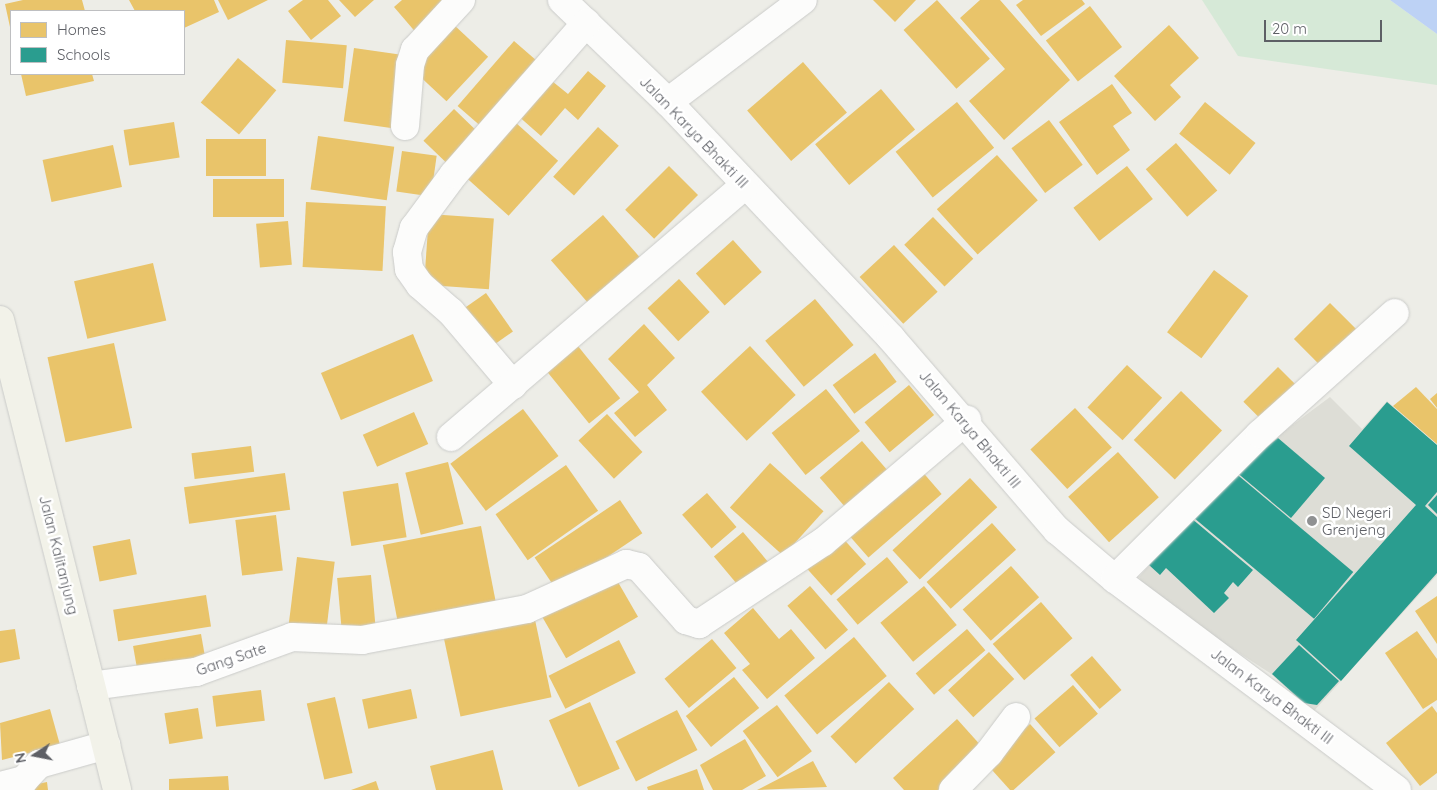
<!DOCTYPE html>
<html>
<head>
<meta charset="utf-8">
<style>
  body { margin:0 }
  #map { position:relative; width:1437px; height:790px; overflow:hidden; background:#edede7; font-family:Quicksand,sans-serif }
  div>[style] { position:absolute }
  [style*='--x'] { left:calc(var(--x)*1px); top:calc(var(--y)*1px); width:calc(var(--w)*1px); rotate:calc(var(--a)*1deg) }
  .education>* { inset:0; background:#ddddd6 }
  .green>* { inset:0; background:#d6e9d7 }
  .water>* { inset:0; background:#bdd2f5 }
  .homes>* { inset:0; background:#e9c46a; transform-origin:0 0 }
  .schools>* { inset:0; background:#2a9d8f; transform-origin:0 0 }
  .roads { filter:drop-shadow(0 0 1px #cacbc9) drop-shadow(0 0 1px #cacbc9) }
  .street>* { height:28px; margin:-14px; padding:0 14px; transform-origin:14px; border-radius:14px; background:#fcfcfb }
  .primary>* { height:28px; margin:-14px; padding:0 14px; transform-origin:14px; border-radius:14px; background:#f2f2e9 }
  .dots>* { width:14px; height:14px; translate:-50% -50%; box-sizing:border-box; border:2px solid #fff; border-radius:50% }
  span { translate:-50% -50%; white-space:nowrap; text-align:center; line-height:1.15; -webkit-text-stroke:5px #fff; paint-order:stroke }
  .street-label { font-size:15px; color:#5d5f65 }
  .poi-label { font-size:15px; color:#5d5f65 }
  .left { translate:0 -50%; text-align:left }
  .legend { position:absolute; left:10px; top:10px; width:175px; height:65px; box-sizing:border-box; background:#fff; border:1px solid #bebfc1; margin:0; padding:6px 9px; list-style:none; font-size:15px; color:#5d5f65 }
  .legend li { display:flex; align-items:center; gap:10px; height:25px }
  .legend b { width:25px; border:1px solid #bebfc1 }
  .north { position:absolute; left:10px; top:730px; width:50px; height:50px; -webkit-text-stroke:4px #fff; paint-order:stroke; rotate:259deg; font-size:14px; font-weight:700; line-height:20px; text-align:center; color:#5d5f65 }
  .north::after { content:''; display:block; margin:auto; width:18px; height:22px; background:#5d5f65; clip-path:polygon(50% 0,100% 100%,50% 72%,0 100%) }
  .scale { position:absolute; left:1264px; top:20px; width:118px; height:22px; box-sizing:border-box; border:2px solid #5d5f65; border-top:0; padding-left:6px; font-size:15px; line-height:18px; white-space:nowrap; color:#5d5f65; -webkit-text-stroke:4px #fff; paint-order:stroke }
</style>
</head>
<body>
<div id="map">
  <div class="education">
    <div style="clip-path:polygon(1330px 397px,1362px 429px,1387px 401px,1437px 445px,1437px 575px,1313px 712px,1270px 673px,1149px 595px,1139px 577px,1232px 470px)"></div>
  </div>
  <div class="green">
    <div style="clip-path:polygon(1202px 0,1390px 0,1437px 34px,1437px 85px,1238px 56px)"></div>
  </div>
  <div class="water">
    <div style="clip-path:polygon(1390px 0,1437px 0,1437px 34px)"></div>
  </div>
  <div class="homes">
    <div style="clip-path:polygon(23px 0,82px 0,85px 11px,11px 11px,10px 27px,5px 4px)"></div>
    <div style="clip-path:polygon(129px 0,214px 0,219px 12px,184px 28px,184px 11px,135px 11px)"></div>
    <div style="clip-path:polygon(218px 0,268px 0,228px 20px)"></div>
    <div style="clip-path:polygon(303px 0,328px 0,341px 16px,311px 40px,288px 11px)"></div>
    <div style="clip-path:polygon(339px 0,374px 0,355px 17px)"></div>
    <div style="clip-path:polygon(402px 0,447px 0,418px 35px,394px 7px)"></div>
    <div style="clip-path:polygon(873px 0,916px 0,895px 22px)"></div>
    <div style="left:937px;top:0;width:79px;height:45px;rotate:48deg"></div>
    <div style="clip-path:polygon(980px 0,1000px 0,1070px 80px,1004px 140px,969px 101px,1005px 69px,960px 18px)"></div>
    <div style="clip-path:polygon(1023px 0,1082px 0,1085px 4px,1041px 36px,1016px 5px)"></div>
    <div style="left:1090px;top:6px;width:52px;height:56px;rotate:52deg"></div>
    <div style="left:453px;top:24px;width:48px;height:61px;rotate:43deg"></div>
    <div style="clip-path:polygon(1169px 25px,1199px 58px,1170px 85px,1181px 97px,1155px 121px,1114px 76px)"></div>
    <div style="left:286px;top:40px;width:61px;height:43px;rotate:5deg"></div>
    <div style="left:514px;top:41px;width:40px;height:86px;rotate:41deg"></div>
    <div style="left:354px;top:48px;width:53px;height:74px;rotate:8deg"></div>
    <div style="left:238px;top:58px;width:50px;height:58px;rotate:40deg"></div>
    <div style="left:803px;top:62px;width:67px;height:74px;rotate:49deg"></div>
    <div style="clip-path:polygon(588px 71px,606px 86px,578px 120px,565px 108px,541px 136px,516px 114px,547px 77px,568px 94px)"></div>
    <div style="clip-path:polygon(21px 74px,92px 74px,94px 81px,26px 96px)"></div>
    <div style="clip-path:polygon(1112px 84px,1132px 113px,1113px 126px,1130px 150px,1097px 175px,1059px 122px)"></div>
    <div style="left:881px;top:89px;width:53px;height:86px;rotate:50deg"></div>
    <div style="left:957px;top:102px;width:59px;height:79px;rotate:51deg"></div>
    <div style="left:1205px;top:102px;width:65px;height:41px;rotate:39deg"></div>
    <div style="left:454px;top:109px;width:37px;height:44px;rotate:44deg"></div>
    <div style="left:1049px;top:120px;width:56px;height:47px;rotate:53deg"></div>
    <div style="left:174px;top:122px;width:36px;height:51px;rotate:81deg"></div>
    <div style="left:515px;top:122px;width:58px;height:74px;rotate:42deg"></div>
    <div style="left:598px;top:127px;width:28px;height:67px;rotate:42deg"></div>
    <div style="left:318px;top:136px;width:77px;height:54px;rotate:8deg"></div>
    <div style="left:266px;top:139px;width:37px;height:60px;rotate:90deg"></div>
    <div style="left:1176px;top:143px;width:63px;height:40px;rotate:49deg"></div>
    <div style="left:113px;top:145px;width:43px;height:72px;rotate:78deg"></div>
    <div style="left:402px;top:151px;width:35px;height:41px;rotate:8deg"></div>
    <div style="left:997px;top:155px;width:61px;height:81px;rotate:48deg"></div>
    <div style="left:669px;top:166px;width:41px;height:62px;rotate:45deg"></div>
    <div style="left:1127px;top:166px;width:42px;height:68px;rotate:52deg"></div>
    <div style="left:284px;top:179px;width:38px;height:71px;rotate:90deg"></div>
    <div style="left:306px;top:202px;width:80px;height:65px;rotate:3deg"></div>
    <div style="left:429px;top:214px;width:65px;height:71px;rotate:4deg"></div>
    <div style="left:603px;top:215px;width:63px;height:69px;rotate:49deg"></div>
    <div style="left:933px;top:217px;width:58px;height:40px;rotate:46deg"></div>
    <div style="left:288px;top:221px;width:44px;height:32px;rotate:85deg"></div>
    <div style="left:733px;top:240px;width:43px;height:50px;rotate:48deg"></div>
    <div style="left:894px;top:245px;width:64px;height:47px;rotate:47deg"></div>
    <div style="left:153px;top:263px;width:59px;height:81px;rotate:77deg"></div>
    <div style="left:1214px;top:270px;width:43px;height:78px;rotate:37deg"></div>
    <div style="left:679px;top:279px;width:45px;height:43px;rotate:47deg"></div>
    <div style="left:486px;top:293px;width:47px;height:27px;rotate:55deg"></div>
    <div style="left:815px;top:299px;width:60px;height:65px;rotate:50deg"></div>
    <div style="left:1330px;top:303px;width:44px;height:51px;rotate:45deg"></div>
    <div style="clip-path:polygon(644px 324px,675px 358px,647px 385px,667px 410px,635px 437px,614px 413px,639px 392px,608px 359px)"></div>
    <div style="left:413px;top:334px;width:51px;height:100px;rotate:67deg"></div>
    <div style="left:573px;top:340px;width:75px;height:40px;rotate:51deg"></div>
    <div style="left:114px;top:343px;width:87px;height:68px;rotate:78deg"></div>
    <div style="left:750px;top:346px;width:67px;height:67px;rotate:47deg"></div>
    <div style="left:875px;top:353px;width:36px;height:53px;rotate:53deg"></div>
    <div style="left:1127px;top:365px;width:48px;height:58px;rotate:43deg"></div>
    <div style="left:1278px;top:367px;width:28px;height:49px;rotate:45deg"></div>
    <div style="left:909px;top:385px;width:39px;height:58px;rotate:50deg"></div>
    <div style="clip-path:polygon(1416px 387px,1437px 409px,1437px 444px,1393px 406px)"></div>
    <div style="left:826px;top:389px;width:54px;height:70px;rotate:51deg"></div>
    <div style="left:1181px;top:391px;width:57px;height:68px;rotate:44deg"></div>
    <div style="clip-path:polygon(1437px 393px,1437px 408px,1430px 399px)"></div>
    <div style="left:1075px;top:408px;width:54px;height:61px;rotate:47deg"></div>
    <div style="left:523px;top:409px;width:59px;height:91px;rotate:53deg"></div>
    <div style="left:414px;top:412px;width:35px;height:56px;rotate:66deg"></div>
    <div style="left:607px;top:414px;width:52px;height:39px;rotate:47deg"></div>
    <div style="left:862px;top:441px;width:46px;height:56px;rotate:49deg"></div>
    <div style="left:251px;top:446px;width:26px;height:60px;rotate:83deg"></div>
    <div style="left:1118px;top:452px;width:61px;height:67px;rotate:48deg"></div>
    <div style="left:448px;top:462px;width:64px;height:44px;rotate:76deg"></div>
    <div style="left:770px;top:463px;width:72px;height:60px;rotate:42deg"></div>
    <div style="left:566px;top:465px;width:56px;height:86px;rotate:55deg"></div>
    <div style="left:920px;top:469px;width:33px;height:97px;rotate:49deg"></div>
    <div style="left:285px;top:473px;width:37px;height:102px;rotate:82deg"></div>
    <div style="left:970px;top:478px;width:40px;height:106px;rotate:47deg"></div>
    <div style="left:398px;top:483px;width:55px;height:56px;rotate:81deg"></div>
    <div style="left:707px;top:493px;width:45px;height:33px;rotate:49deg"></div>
    <div style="left:620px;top:500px;width:40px;height:103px;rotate:56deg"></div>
    <div style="left:276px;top:515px;width:56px;height:41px;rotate:83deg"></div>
    <div style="left:992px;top:523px;width:36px;height:88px;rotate:48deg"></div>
    <div style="left:481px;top:526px;width:79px;height:100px;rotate:79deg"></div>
    <div style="left:743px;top:532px;width:47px;height:38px;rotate:50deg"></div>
    <div style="left:840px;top:535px;width:39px;height:47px;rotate:48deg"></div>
    <div style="left:130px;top:539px;width:36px;height:38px;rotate:79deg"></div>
    <div style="left:297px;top:557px;width:38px;height:70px;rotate:7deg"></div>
    <div style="left:887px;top:557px;width:33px;height:66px;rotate:50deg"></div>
    <div style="left:1011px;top:566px;width:42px;height:65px;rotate:48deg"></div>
    <div style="left:611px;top:570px;width:54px;height:83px;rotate:60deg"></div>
    <div style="left:371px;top:575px;width:58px;height:34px;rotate:85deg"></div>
    <div style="left:810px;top:586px;width:58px;height:30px;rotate:49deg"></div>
    <div style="left:924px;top:586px;width:51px;height:57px;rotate:50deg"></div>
    <div style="left:206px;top:595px;width:32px;height:94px;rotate:81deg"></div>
    <div style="clip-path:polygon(1437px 596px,1437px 644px,1415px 611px)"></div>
    <div style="left:1041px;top:602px;width:48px;height:64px;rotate:49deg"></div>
    <div style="clip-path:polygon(753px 608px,779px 639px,791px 629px,815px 658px,767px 699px,742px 670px,750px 664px,724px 633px)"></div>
    <div style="left:534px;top:615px;width:84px;height:93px;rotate:78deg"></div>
    <div style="clip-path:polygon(15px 629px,20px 659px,0 663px,0 631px)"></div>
    <div style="left:967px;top:629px;width:28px;height:68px;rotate:49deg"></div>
    <div style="clip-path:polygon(1417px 631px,1437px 659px,1437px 700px,1423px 709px,1385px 653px)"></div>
    <div style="left:201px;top:634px;width:29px;height:69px;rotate:80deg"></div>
    <div style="left:854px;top:637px;width:51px;height:91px;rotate:50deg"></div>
    <div style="left:712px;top:639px;width:38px;height:62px;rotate:50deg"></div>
    <div style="left:619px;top:640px;width:37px;height:79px;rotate:63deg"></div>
    <div style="left:989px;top:652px;width:37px;height:56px;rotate:47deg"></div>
    <div style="left:1092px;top:656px;width:45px;height:29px;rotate:49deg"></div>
    <div style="left:734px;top:677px;width:40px;height:62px;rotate:51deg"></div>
    <div style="left:889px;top:682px;width:37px;height:80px;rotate:47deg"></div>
    <div style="left:1073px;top:685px;width:38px;height:51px;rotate:49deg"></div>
    <div style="left:411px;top:689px;width:30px;height:50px;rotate:78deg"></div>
    <div style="left:261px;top:690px;width:31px;height:49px;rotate:83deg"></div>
    <div style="left:335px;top:697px;width:78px;height:29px;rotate:77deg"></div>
    <div style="left:590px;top:702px;width:73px;height:45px;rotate:66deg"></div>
    <div style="left:777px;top:705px;width:58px;height:43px;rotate:53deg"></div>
    <div style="clip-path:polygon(1432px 706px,1437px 713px,1437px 773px,1420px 786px,1386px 743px)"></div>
    <div style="left:198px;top:708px;width:31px;height:34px;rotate:81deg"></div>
    <div style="clip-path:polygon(50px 709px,60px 745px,2px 760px,0 723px)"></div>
    <div style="left:677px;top:710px;width:45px;height:69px;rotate:63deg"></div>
    <div style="clip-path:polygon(957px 719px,983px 748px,938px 790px,904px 790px,893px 778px)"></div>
    <div style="left:1030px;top:724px;width:38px;height:59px;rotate:48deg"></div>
    <div style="clip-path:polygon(745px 739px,766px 776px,742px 790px,713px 790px,700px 765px)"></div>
    <div style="clip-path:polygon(493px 750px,503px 790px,436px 790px,430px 766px)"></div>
    <div style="clip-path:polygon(813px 761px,827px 787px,757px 790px)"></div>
    <div style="clip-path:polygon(697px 769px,704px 790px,648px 790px,647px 787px)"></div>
    <div style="clip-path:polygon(228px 776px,229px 790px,169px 790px,169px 779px)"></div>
    <div style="clip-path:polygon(376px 781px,379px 790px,351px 790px)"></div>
    <div style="clip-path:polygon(47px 782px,48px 790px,13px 790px,13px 789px)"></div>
  </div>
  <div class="schools">
    <div style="clip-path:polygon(1387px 402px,1437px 445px,1437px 492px,1425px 506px,1437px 517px,1437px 573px,1341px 681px,1296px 640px,1416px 505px,1349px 446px)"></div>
    <div style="clip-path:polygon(1278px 438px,1325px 478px,1291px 518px,1235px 471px)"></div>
    <div style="left:1233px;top:471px;width:157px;height:61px;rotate:40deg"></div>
    <div style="clip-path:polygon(1437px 495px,1437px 514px,1428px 505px)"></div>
    <div style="clip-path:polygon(1191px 518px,1253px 570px,1238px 587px,1233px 582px,1224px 593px,1229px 598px,1214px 613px,1166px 568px,1160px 575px,1149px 565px)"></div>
    <div style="clip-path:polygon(1299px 645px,1339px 681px,1317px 705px,1304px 703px,1272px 674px)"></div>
  </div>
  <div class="roads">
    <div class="street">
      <div style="--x:562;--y:0;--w:147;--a:43.9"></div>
      <div style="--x:668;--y:102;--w:325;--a:46.6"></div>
      <div style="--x:891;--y:338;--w:254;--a:49.2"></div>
      <div style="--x:1057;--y:530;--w:76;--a:40.2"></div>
      <div style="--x:1115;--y:579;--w:352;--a:36.8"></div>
      <div style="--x:668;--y:102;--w:169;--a:-37.1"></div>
      <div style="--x:405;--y:126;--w:61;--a:-85.3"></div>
      <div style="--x:410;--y:65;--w:16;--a:-72"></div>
      <div style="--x:415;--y:50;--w:68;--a:-47.4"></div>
      <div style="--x:513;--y:385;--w:96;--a:-130.3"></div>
      <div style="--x:451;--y:312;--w:41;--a:-138.9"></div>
      <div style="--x:420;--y:285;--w:19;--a:-125"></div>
      <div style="--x:409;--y:269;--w:17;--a:-97"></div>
      <div style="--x:407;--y:252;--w:25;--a:-74"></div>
      <div style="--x:414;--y:228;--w:67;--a:-53.5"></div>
      <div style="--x:454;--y:174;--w:201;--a:-48.8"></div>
      <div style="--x:451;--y:437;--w:387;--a:-40.6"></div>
      <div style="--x:1115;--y:579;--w:205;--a:-45"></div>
      <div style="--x:1260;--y:434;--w:181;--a:-41.9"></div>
      <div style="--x:91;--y:686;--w:106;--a:-7.6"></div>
      <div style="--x:196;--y:672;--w:102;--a:-20"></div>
      <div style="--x:292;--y:637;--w:70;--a:2.5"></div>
      <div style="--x:362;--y:640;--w:168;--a:-10.6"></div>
      <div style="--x:527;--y:609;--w:109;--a:-24.4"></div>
      <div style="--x:626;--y:564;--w:13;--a:13"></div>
      <div style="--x:639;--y:567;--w:71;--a:48.4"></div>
      <div style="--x:686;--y:620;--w:14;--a:17"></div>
      <div style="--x:699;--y:624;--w:149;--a:-33.5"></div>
      <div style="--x:823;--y:542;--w:189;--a:-40.3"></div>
      <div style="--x:0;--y:786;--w:25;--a:-14"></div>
      <div style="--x:24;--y:780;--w:22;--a:-47"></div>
      <div style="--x:39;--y:764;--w:70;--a:-15.8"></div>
      <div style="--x:953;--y:790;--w:52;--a:-45.8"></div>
      <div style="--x:989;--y:753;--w:45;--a:-53.1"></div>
    </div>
    <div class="primary">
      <div style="--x:0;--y:320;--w:484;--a:76"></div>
    </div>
  </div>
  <div class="dots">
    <div style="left:1312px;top:521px;background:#8f9192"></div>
  </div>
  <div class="street-label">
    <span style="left:694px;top:132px;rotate:46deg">Jalan Karya Bhakti III</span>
    <span style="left:970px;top:429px;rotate:50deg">Jalan Karya Bhakti III</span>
    <span style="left:59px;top:555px;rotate:76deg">Jalan Kalitanjung</span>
    <span style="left:231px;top:659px;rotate:-19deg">Gang Sate</span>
    <span style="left:1272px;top:696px;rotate:37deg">Jalan Karya Bhakti III</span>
  </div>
  <div class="poi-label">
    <span class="left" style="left:1322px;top:521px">SD Negeri<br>Grenjeng</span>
  </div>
  <ul class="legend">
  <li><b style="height:14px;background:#e9c46a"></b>Homes</li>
  <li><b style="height:14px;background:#2a9d8f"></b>Schools</li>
  </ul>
  <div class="north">N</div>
  <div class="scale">20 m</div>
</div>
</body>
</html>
